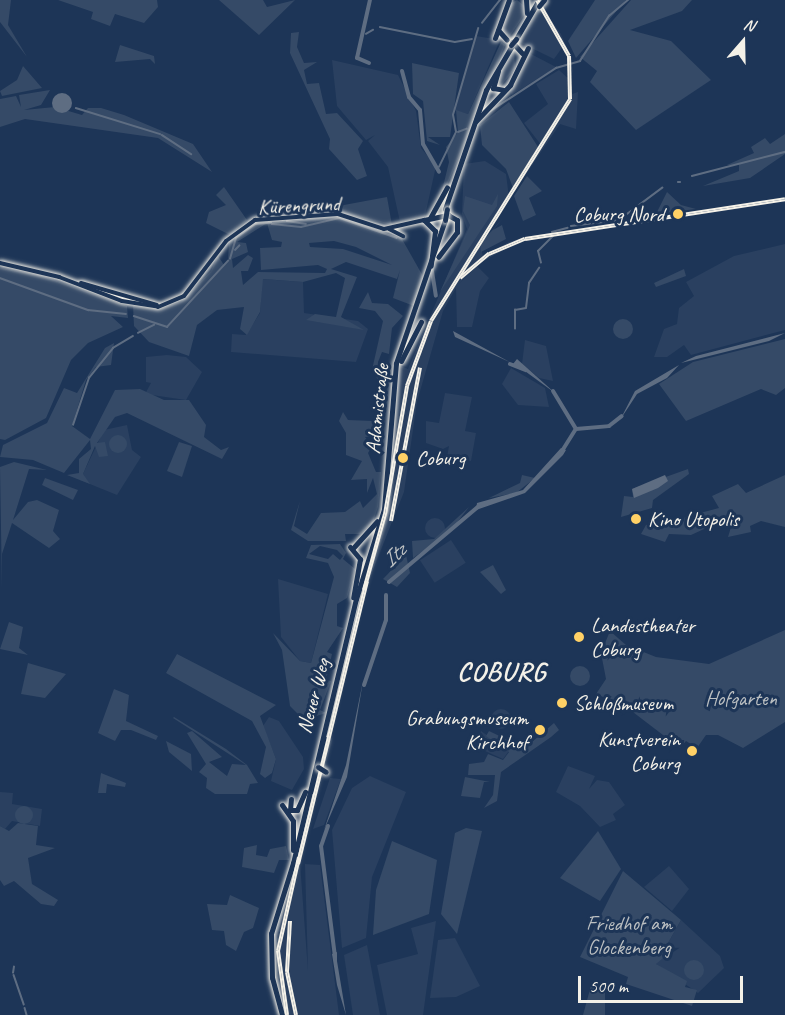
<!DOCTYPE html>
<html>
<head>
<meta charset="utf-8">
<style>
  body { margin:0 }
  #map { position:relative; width:785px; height:1015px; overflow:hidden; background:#1d3557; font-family:Caveat,sans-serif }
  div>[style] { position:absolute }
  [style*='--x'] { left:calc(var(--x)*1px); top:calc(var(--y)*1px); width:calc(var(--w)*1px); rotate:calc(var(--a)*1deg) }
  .built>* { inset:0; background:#2a4060; transform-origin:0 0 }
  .round { border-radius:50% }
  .green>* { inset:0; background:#354a67 }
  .water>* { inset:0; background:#5e6d82 }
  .stream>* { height:1.5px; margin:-0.75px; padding:0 0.75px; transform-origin:0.75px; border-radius:0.75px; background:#5e6d82 }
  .river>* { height:4px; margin:-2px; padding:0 2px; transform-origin:2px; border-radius:2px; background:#5e6d82 }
  .roads { filter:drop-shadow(0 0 2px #f4f1e8) drop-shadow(0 0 2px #f4f1e8) }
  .secondary>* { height:4px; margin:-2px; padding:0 2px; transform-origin:2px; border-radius:2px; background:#1d3557 }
  .primary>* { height:4.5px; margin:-2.25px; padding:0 2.25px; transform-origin:2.25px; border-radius:2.25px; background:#1d3557 }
  .highway>* { height:5px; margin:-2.5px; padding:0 2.5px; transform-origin:2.5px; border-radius:2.5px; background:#1d3557 }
  .rail>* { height:4px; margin-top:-2px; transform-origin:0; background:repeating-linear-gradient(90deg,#1d3557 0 4.5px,#f4f1e8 0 9px); box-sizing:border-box; border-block:2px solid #f4f1e8 }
  .bridges { filter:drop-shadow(0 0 2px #f4f1e8) drop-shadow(0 0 2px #f4f1e8) }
  .highway-bridge>* { height:5px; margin:-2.5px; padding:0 2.5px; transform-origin:2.5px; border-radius:2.5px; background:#1d3557 }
  .dots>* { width:16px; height:16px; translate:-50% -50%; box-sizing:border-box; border:3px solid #1d3557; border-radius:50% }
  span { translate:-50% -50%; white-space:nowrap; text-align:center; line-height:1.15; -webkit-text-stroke:6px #1d3557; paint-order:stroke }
  .street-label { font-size:21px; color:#f4f1e8 }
  .poi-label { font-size:21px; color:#f4f1e8 }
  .right { translate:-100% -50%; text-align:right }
  .left { translate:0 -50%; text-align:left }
  .park-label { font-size:21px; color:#bbbfc1 }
  .water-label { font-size:22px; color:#c0c3c4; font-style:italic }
  .district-label { font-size:27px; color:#f4f1e8; font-weight:700; letter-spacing:1.5px }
  .north { position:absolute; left:713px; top:12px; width:60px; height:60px; -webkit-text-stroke:4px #1d3557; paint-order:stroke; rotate:20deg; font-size:16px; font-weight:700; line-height:24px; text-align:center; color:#f4f1e8 }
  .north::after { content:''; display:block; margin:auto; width:21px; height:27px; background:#f4f1e8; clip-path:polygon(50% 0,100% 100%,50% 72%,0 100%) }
  .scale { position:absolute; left:578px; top:976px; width:165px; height:27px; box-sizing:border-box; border:3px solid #f4f1e8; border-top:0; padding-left:8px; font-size:18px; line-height:21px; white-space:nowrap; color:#f4f1e8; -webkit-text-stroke:4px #1d3557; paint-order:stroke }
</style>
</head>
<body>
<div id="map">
  <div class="built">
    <div style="clip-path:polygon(536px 0,561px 34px,571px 57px,573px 74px,564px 45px,554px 59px,517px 41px,541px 9px)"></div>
    <div style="clip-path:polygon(476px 36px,500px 40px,468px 114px,454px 110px)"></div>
    <div style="clip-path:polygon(529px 53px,556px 67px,512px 95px,509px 89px)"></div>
    <div style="clip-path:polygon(332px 60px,398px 75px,416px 111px,421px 148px,436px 166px,425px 216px,400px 222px,388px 167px,368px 141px,375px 135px,366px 140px,337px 106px)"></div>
    <div style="clip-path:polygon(559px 70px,571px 81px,568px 100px,572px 84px,572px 94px,578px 92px,576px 129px,560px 124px,511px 196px,542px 146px,524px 123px,548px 104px,536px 84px)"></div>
    <div style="clip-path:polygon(485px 161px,506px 174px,509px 198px,479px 242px,483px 256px,509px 242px,530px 236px,568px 233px,520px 241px,478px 264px,458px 285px,477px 266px,489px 278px,480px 291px,472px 327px,457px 327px,456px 288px,443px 311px,417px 402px,404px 492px,365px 590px,342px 694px,321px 769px,355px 612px,386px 509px,395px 381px,400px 366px,408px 369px,467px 229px,462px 214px,464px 164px)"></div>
    <div style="clip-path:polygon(785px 244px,785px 330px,691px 355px,684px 345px,667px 357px,654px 357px,664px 329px,677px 324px,679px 308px,694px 296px,686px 282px,734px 256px)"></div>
    <div style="clip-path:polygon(262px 279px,303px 282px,304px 313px,358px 321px,368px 329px,356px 362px,231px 352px,232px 334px,246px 335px,260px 313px)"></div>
    <div style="clip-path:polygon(525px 340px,546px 346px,553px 381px,539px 378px,522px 364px)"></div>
    <div style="clip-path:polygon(167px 355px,186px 357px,202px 372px,186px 400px,145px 394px,151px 383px,146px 382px,146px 357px)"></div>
    <div style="clip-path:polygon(511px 368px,545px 388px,549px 407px,518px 405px,502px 384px)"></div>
    <div style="clip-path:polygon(445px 393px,472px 397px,465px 431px,476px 433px,471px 461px,447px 457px,449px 446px,443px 449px,426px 443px,426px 421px,439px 423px)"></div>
    <div style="clip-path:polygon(127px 425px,132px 450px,141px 457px,117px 495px,80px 480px,104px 430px)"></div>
    <div class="round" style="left:425px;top:518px;width:20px;height:20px"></div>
    <div style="left:451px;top:540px;width:27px;height:37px;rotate:57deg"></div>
    <div style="clip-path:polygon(278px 579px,328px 594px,311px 663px,300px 661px,281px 637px)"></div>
    <div class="round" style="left:491px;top:709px;width:20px;height:20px"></div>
    <div style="clip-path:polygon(269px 717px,279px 721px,303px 757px,304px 769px,292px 790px,271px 781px,276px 759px,263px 726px)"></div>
    <div style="clip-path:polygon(481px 731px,509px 751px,503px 759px,476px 747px)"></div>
    <div style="clip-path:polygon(568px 766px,595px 776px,589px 789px,597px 780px,609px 782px,625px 805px,613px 814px,616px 820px,600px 827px,580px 806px,556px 792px)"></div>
    <div style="clip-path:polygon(370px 776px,406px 792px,372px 877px,366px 938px,342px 948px,332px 830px,352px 788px)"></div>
    <div style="clip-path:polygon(330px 778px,341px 779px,324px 825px,313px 829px)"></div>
    <div style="clip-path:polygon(320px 782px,300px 863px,308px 971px,305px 864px,320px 865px,339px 1015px,285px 1015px,276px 976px,277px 938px)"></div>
    <div style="clip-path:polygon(0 792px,13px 793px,12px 804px,42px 809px,40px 826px,12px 821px,5px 829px,0 826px)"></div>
    <div style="clip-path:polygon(669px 866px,689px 889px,672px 911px,644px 887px)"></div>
    <div style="clip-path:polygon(681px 920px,720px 956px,724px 968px,698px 993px,656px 964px)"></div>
    <div style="clip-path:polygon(436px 921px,423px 1015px,387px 1015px,377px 965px,418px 954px,411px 928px)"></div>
    <div style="clip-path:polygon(455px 938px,480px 986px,456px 997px,430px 998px,438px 940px)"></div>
    <div style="clip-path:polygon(367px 945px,380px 1015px,353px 1015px,344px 955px)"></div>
  </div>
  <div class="green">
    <div style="clip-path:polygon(0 0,11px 0,8px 25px,27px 57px,0 22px)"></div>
    <div style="clip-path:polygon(58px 0,157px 0,158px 7px,144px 23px,115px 14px,110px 26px,91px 19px,93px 12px)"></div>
    <div style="clip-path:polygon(219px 0,263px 0,267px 7px,295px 0,259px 35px)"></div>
    <div style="clip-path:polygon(517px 0,528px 9px,510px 36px,505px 35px,500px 30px,506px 6px)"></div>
    <div style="clip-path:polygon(595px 0,626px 0,576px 58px,568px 41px)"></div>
    <div style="clip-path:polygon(631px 0,692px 0,682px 11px,630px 30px,671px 41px,711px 80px,636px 130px,590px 82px,597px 71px,580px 57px)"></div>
    <div style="clip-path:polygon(299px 32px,297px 47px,304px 63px,317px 62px,304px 70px,307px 84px,319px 83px,326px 114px,337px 113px,363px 141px,358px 149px,367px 176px,357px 180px,329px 149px,330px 139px,290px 53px,291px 33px)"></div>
    <div style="clip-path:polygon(501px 42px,505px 45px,438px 207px,449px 162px,446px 147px,458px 132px,456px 110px,468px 114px)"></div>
    <div style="clip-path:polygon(120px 45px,154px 56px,155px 64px,150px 59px,115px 62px)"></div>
    <div style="clip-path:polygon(514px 47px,515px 68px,497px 91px,495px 85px)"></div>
    <div style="clip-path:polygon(412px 63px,459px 73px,450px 137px,428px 137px,440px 145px,427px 141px,423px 101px,413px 94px)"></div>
    <div style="clip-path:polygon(23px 66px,42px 88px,2px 96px,0 91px,17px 80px)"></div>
    <div style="clip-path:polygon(50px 90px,41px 105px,24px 110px,55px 107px,82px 115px,88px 108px,101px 108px,124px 115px,193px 144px,212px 172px,158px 138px,25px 119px,0 127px,0 99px,16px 96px,21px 107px,19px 95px)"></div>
    <div style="clip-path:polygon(509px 102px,540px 150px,513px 188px,506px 169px,482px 145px,480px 125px)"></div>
    <div style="clip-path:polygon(785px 134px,785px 154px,750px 178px,703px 186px,739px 171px,739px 165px,727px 165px,754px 153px,751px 147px,765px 138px,770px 144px)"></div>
    <div style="clip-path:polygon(527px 176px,542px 191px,529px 198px,536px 215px,523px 221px,514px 196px)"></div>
    <div style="clip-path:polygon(224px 187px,247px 220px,230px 235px,206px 223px,209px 212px,226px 205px,216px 195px)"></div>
    <div style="clip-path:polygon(667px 192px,681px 205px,696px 209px,656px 214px)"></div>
    <div style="clip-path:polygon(498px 194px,497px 206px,440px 292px,470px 225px,463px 211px,465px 196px,492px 205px)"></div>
    <div style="clip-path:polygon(387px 197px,392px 225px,341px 213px,290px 215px)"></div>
    <div style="clip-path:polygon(evenodd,342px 216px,402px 239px,424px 278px,414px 306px,393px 298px,400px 270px,397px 279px,346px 262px,331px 269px,357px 277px,341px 317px,364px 330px,306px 320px,315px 314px,336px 317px,345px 278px,336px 273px,303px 282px,263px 279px,260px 312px,247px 335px,240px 329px,244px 307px,217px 310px,197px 325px,189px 356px,149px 342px,134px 326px,133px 306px,160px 309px,181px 302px,211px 271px,218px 256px,224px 265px,228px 261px,229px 242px,249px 225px,342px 216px,267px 223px,272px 240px,282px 242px,281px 247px,260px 248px,261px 270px,318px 265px,327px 269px,325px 273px,258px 272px,243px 285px,241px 271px,248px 271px,253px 258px,248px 255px,233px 268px,232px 259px,248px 252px,246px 243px,237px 242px,267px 223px,342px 216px,334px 241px,356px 247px,392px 265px,343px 249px,310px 247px,309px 243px,334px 241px)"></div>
    <div style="clip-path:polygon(504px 217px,493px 230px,502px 225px,506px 239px,481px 252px,480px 244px)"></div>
    <div style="clip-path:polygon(0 268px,40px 275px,127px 306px,128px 318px,111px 316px,123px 327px,88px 343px,71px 360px,46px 418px,5px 440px,0 439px)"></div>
    <div style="clip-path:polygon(684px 269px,686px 276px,656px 287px,654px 283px)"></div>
    <div style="clip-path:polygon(368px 292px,372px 303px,388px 304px,403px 316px,392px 328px,389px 354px,382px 352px,378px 362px,378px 380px,372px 370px,383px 321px,375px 311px,359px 308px)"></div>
    <div class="round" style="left:613px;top:319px;width:20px;height:20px"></div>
    <div style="clip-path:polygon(785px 339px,785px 388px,776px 395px,761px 389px,686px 421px,659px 384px,693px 362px)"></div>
    <div style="clip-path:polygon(114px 343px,111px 365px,96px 367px,86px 380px,72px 426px,90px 439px,115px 390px,140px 389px,164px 400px,189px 400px,206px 425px,204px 437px,221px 450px,229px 447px,222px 459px,127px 413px,115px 417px,97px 443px,105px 442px,108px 456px,99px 457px,95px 446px,83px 474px,90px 484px,67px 475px,79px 473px,79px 459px,91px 449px,90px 440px,64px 473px,33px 460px,0 457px,3px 445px,47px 423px,64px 388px,77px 393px,105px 348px)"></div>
    <div style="clip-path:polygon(343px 412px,348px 420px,373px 421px,375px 436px,365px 437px,372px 446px,368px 453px,376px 472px,381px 472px,378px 507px,373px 522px,360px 534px,345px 534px,346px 541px,308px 541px,291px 530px,300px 501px,294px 526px,307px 534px,321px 513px,345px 512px,360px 501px,363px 508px,377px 494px,373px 478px,367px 493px,367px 479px,351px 480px,362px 461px,346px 455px,346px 433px,339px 421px)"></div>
    <div class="round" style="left:109px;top:435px;width:18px;height:18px"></div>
    <div style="clip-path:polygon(179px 442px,192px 446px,182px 477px,167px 471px)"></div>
    <div style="clip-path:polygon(14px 462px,47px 470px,29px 469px,13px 520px,28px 502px,37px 500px,59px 510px,53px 531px,60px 539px,49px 548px,12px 523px,2px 554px,2px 590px,0 467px)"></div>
    <div style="clip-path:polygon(688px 469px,689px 474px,653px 500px,652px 508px,621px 517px,624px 496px,633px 497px,632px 489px)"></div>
    <div style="clip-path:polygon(522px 475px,535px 478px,516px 493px,489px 498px,520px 483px)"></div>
    <div style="clip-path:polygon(785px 475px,785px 527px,761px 521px,750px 526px,751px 532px,728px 537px,732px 524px,715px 524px,691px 535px,669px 534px,665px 542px,641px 534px,646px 525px,663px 521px,681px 525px,685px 517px,719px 508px,712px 496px,738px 484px,746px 493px)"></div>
    <div style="clip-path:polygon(45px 478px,78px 490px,73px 500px,42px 485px)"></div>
    <div style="clip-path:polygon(469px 507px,449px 533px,413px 558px,412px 541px,434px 539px)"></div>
    <div style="clip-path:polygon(evenodd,340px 544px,346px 553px,343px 559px,355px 569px,347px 598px,337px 604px,337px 626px,343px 628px,327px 652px,332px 654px,326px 680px,331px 681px,320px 710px,326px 713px,304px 720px,290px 706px,282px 650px,273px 633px,300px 661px,311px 663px,334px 577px,328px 563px,306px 558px,311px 545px,340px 544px,320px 546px,337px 550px,343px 556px,340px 560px,333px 554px,328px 559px,309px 554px,320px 546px)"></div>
    <div style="clip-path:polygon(406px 555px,410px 573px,397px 587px,383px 579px)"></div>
    <div style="clip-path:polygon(493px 565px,506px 590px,501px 594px,480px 572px)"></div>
    <div style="clip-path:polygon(9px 622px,23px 627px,19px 648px,28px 655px,0 649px)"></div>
    <div style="clip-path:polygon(785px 630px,785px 722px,743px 748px,718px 735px,706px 735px,697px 748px,686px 741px,680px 748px,625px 706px,596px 694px,606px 679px,601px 653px,610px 631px,626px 645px,656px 657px,709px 664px)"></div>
    <div style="clip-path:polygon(177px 654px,276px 705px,260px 716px,276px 759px,272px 773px,265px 778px,260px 774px,266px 747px,252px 721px,166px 673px)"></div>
    <div style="clip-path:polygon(28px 663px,66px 674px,45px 698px,21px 694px)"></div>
    <div class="round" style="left:570px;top:666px;width:20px;height:20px"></div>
    <div style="clip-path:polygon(114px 689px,129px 695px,126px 721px,158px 736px,156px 740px,131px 730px,121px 730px,115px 741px,98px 733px)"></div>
    <div style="clip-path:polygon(173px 718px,174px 717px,226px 749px,247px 765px,258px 783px,250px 784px,247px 794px,215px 794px,206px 788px,207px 778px,199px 772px,206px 764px,187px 733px,192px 731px,222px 757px,209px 762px,227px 776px,232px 764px,246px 765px)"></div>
    <div style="clip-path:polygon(554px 723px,559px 730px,551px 737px,501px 772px,497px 801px,484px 808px,493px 795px,495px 775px,468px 775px,469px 764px,484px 762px,488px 754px,503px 760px,509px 752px,486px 736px,489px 731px,525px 748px)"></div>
    <div style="clip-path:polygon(166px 741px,191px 754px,192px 771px,169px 752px)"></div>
    <div style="clip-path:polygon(101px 773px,126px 783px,125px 787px,107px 784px,106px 793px,98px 793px)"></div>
    <div style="clip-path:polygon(465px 777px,490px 782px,484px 782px,480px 798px,461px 796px)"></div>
    <div style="clip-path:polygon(316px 784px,277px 938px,281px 1000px,274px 980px,274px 929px)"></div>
    <div class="round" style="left:15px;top:806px;width:18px;height:18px"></div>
    <div style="clip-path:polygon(18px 823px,38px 826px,36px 845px,55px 848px,28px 858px,32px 884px,58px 900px,54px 906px,41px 904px,14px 881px,4px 886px,0 880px,0 826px,9px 831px)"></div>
    <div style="clip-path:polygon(466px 828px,482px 831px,457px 934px,441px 914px,455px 833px)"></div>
    <div style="clip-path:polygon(598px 831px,621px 869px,600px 901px,560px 878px)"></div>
    <div style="clip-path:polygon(392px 841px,437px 860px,429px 914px,373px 935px,376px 890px)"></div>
    <div style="clip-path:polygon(257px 845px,256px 855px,267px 857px,270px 849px,286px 846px,289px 860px,279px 860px,274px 873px,242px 867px,244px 848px)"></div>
    <div style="clip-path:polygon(623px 871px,681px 920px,664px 950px,669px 953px,656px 964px,687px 981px,685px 987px,697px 990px,692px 1006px,626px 984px,628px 977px,580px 957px)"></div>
    <div style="clip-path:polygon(230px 895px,259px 908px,253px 928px,244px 932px,236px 951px,226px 945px,224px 931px,212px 930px,207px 904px,227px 905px)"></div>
    <div class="round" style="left:684px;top:960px;width:20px;height:20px"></div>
    <div style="clip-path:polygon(592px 982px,605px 986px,605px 1015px,583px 1015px)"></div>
  </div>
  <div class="water">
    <div class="round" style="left:52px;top:93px;width:20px;height:20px"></div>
    <div style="clip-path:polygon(453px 331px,513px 364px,517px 359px,555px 393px,518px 366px,455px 337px)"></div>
    <div style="clip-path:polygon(785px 333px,769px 341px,681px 363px,696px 356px)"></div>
    <div style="clip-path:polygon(679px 365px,667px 378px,637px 394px,620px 420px,635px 391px)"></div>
    <div style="clip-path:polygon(561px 448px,566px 450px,563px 455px,525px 493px,476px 510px,477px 503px,523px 490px)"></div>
    <div style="clip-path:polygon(665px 475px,668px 481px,658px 488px,634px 498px,632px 489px)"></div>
    <div style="clip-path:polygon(363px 681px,347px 777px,324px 830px,346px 765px)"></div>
    <div style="clip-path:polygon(337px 952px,337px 961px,346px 1015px,337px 985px,332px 954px)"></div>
  </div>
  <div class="stream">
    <div style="--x:482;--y:23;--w:29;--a:-52"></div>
    <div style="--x:380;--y:27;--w:76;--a:11.3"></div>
    <div style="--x:455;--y:42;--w:17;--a:-10"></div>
    <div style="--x:366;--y:34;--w:8;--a:-30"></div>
    <div style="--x:76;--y:108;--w:88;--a:17.2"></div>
    <div style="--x:486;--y:114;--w:84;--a:-33.3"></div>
    <div style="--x:556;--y:68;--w:25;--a:-16"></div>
    <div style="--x:580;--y:61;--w:54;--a:-57.2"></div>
    <div style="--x:609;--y:16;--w:25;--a:-40"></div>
    <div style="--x:458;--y:132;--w:9;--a:-21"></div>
    <div style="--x:162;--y:135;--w:35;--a:33"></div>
    <div style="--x:439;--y:167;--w:39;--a:-64"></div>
    <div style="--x:456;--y:132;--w:17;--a:-100"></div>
    <div style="--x:453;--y:115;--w:90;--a:-73.8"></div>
    <div style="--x:692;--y:176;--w:96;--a:-14.5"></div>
    <div style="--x:678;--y:182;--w:2;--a:0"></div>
    <div style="--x:287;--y:221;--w:19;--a:9"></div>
    <div style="--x:272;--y:224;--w:29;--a:6"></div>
    <div style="--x:301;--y:227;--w:40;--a:-13"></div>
    <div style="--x:340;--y:218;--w:60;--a:19.3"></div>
    <div style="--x:571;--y:226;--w:48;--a:-7.1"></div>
    <div style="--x:619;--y:220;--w:54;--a:-36.7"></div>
    <div style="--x:552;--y:232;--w:16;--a:-15"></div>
    <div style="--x:235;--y:250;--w:6;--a:-45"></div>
    <div style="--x:230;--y:259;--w:22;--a:-74"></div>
    <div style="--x:236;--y:238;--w:24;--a:-36"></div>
    <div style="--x:255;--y:224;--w:16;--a:-4"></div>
    <div style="--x:541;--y:263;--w:12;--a:-104"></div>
    <div style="--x:538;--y:251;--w:21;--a:-45"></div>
    <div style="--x:0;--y:278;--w:94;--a:20"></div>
    <div style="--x:88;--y:310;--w:38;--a:6"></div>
    <div style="--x:134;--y:316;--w:35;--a:18"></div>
    <div style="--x:167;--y:327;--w:90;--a:-47.3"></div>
    <div style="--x:515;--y:329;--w:19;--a:-90"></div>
    <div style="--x:515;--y:310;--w:11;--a:-10"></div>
    <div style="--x:526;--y:308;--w:25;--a:-83"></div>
    <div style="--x:529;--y:283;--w:18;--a:-56"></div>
    <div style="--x:138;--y:333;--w:18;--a:-27"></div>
    <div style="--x:73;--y:425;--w:50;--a:-71.2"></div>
    <div style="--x:89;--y:378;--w:38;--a:-51"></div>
    <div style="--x:113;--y:348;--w:23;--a:-31"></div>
    <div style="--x:13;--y:973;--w:6;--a:-81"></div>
    <div style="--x:14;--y:975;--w:31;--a:71"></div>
    <div style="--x:25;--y:1008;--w:7;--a:74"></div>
  </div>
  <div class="river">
    <div style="--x:369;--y:63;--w:13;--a:-157"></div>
    <div style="--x:357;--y:58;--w:59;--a:-77.4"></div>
    <div style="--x:402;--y:71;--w:27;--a:75"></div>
    <div style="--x:409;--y:97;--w:17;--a:50"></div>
    <div style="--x:420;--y:110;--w:34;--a:85"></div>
    <div style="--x:423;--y:144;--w:32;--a:60"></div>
    <div style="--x:431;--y:265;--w:31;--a:81"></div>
    <div style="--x:510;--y:364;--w:17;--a:21"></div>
    <div style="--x:553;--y:391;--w:44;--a:58.8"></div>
    <div style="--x:562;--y:451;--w:26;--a:-58"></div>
    <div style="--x:576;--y:429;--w:33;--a:-5"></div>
    <div style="--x:609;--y:426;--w:16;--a:-38"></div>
    <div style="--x:389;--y:582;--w:118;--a:-40.2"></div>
    <div style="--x:364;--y:685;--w:69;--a:-71.3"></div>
    <div style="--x:386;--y:620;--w:25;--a:-90"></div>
    <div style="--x:328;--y:826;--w:21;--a:109"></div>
    <div style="--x:321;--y:846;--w:112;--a:82.8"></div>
  </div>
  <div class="roads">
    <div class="secondary">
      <div style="--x:389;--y:229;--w:16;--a:27"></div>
      <div style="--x:0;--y:263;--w:61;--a:13.3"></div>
      <div style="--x:59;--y:277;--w:67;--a:20.9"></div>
      <div style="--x:122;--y:301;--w:36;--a:9"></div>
      <div style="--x:158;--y:307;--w:28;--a:-23"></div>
      <div style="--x:184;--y:296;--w:69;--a:-52.6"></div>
      <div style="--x:226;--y:241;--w:36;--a:-36"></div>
      <div style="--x:255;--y:220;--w:83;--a:-4.1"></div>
      <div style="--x:338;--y:214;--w:48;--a:18.1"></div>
      <div style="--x:384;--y:229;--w:41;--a:-12.7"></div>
      <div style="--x:81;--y:283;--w:79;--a:16.1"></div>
    </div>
    <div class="primary">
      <div style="--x:282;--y:1015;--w:38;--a:-105"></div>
      <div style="--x:272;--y:978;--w:44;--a:-91.3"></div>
      <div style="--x:271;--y:934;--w:74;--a:-72.8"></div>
    </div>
    <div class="highway">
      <div style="--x:526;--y:0;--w:13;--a:86"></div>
      <div style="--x:498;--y:30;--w:13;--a:48"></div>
      <div style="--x:495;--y:38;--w:40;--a:-69.8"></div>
      <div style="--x:512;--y:42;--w:15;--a:48"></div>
      <div style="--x:498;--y:71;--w:18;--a:106"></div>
      <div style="--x:493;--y:88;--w:11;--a:10"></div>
      <div style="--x:476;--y:121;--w:50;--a:-46.6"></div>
      <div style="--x:510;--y:85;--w:41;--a:-64.1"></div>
      <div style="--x:445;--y:209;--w:126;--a:-71"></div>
      <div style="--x:486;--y:90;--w:101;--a:-59.6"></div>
      <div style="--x:430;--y:218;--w:35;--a:-61"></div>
      <div style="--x:424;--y:220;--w:25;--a:-12"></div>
      <div style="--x:448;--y:215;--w:10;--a:29"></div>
      <div style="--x:457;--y:220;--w:12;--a:90"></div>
      <div style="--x:457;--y:232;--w:31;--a:127"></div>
      <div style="--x:424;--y:220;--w:16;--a:45"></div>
      <div style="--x:435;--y:231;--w:35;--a:97"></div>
      <div style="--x:401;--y:361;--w:44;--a:-62.9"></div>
      <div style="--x:350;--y:547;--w:16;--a:50"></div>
      <div style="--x:360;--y:559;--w:39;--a:100"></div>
      <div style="--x:353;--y:548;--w:36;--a:-48"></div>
      <div style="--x:311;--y:791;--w:54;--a:-74.9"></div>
      <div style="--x:282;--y:805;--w:19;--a:55"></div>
      <div style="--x:293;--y:821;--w:29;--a:90"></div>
      <div style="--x:290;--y:810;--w:7;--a:0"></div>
      <div style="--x:297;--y:810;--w:20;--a:-66"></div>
      <div style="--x:290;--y:810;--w:11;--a:-85"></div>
      <div style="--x:293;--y:863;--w:271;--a:-76.6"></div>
      <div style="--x:356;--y:599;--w:94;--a:-72.7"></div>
      <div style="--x:384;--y:509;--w:146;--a:-85.3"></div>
      <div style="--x:396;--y:363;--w:151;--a:-71.1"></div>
    </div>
  </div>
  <div class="rail">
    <div style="--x:460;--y:278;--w:38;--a:-40"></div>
    <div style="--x:489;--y:254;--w:39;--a:-23"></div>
    <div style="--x:525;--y:239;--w:263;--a:-8.7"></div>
    <div style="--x:391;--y:521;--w:156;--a:-79.3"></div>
    <div style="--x:364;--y:590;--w:79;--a:-74.6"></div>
    <div style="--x:385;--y:514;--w:130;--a:-80.2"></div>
    <div style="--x:407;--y:386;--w:69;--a:-69.7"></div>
    <div style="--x:431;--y:321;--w:262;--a:-57.9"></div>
    <div style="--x:570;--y:99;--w:43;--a:-91.3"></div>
    <div style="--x:569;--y:56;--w:64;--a:-119.7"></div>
    <div style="--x:298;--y:864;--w:291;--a:-76.3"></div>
    <div style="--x:290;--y:921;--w:51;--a:93.4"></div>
    <div style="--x:287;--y:972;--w:44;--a:78.2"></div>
    <div style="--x:287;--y:1015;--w:65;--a:-98"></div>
    <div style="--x:278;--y:951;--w:96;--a:-77.4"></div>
  </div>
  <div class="bridges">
    <div class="highway-bridge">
      <div style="--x:539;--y:6;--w:8;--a:-50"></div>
      <div style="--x:511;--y:45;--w:8;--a:-50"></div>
      <div style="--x:445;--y:220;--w:11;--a:-80"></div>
      <div style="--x:318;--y:767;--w:9;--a:32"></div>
    </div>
  </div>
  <div class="dots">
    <div style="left:678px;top:214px;background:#ffd166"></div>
    <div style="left:403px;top:458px;background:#ffd166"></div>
    <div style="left:636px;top:519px;background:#ffd166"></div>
    <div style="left:579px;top:637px;background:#ffd166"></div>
    <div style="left:562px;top:703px;background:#ffd166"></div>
    <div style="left:540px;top:730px;background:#ffd166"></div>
    <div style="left:692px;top:751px;background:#ffd166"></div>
  </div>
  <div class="street-label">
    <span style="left:299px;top:205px;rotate:-3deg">Kürengrund</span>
    <span style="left:377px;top:409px;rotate:-84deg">Adamistraße</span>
    <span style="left:313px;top:696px;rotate:-75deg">Neuer Weg</span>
  </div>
  <div class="poi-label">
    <span class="right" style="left:664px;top:214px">Coburg Nord</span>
    <span class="left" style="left:416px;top:458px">Coburg</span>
    <span class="left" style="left:648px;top:519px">Kino Utopolis</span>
    <span class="left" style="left:591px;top:637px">Landestheater<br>Coburg</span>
    <span class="left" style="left:574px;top:703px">Schloßmuseum</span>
    <span class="right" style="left:528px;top:730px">Grabungsmuseum<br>Kirchhof</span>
    <span class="right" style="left:680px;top:751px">Kunstverein<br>Coburg</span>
  </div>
  <div class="park-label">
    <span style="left:741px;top:698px">Hofgarten</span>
    <span style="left:629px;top:935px">Friedhof am<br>Glockenberg</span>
  </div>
  <div class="water-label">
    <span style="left:394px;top:556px;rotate:-43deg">Itz</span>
  </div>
  <div class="district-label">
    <span style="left:502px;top:672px">COBURG</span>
  </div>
  <div class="north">N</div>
  <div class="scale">500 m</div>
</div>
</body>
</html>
